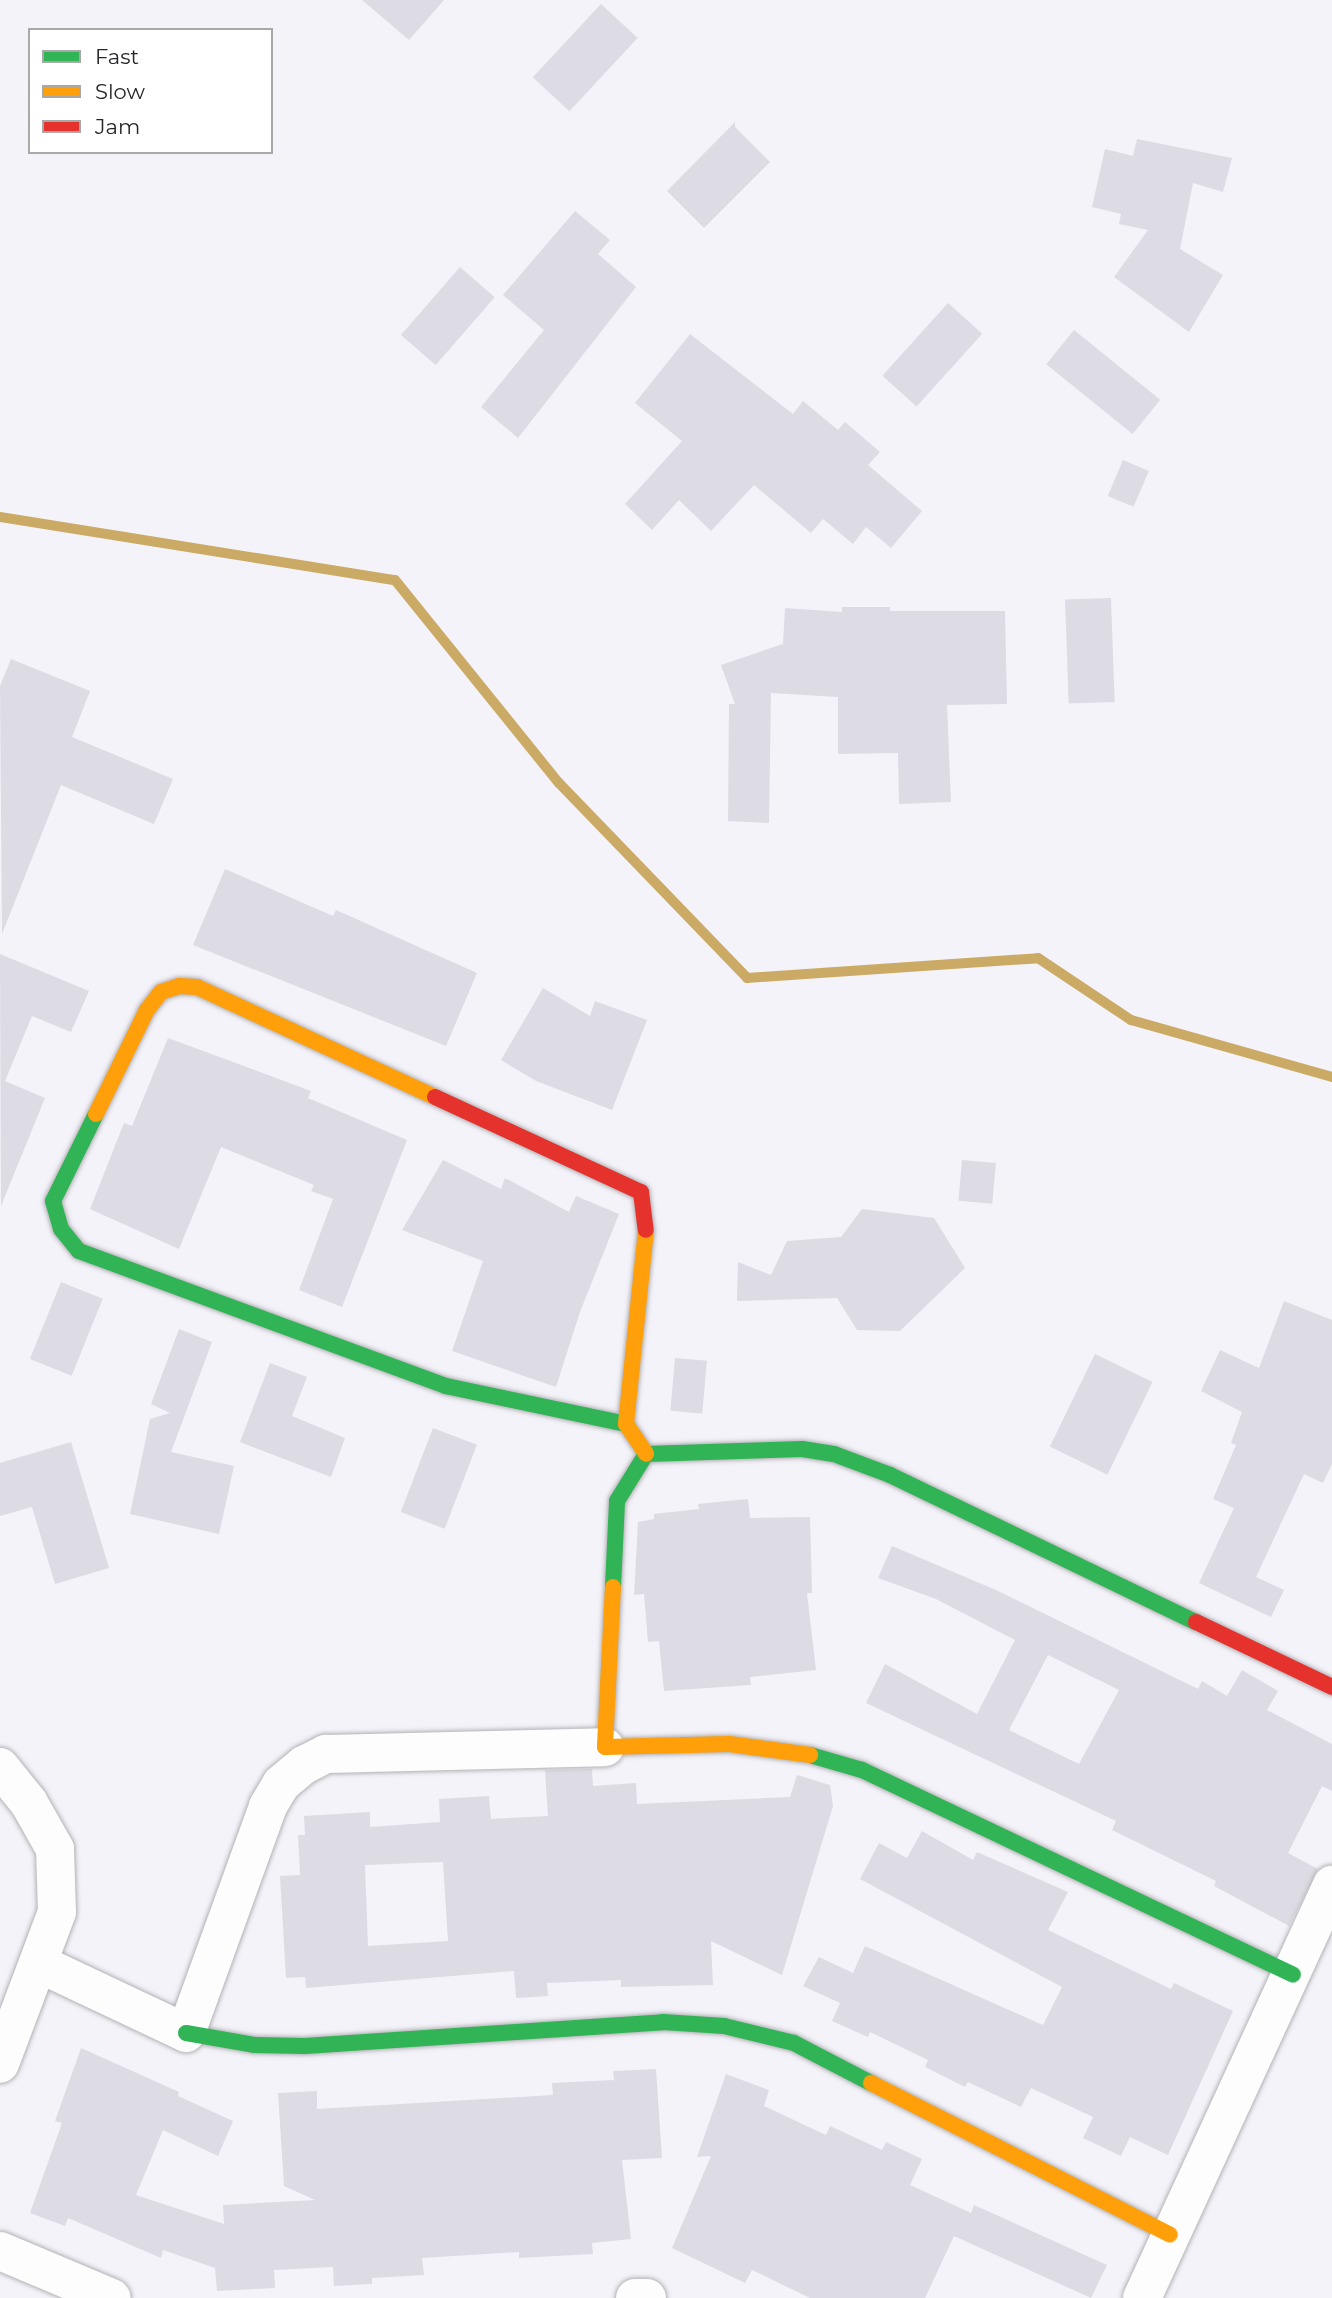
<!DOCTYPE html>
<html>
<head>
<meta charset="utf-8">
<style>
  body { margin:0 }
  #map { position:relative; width:1332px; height:2298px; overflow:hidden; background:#f4f3f9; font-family:Montserrat,sans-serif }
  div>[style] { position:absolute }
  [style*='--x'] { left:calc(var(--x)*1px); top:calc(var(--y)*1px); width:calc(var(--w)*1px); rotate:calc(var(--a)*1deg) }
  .stream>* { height:10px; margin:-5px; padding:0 5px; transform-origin:5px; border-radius:5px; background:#cbaa65 }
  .building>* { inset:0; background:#dddbe4; transform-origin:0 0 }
  .roads { filter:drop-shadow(0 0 2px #b3b2b6) drop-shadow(0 0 2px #b3b2b6) }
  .street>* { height:38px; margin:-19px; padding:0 19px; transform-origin:19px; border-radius:19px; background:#fdfdfe }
  .fast>* { height:16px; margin:-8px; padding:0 8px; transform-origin:8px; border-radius:8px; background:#30b455 }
  .slow>* { height:16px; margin:-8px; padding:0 8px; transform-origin:8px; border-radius:8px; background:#ff9f0a }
  .jam>* { height:16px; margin:-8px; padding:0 8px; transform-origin:8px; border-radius:8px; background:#e5322d }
  span { translate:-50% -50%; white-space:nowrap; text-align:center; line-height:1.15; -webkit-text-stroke:5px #fff; paint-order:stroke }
  .legend { position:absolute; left:28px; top:28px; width:245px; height:126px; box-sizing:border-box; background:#fff; border:2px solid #a8a8a9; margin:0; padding:9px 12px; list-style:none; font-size:21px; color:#262529 }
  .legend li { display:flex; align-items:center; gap:14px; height:35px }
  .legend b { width:35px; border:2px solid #a8a8a9 }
</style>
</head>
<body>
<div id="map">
  <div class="stream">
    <div style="--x:0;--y:517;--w:400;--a:9.1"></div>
    <div style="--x:395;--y:580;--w:261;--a:51.1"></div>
    <div style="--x:559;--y:783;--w:271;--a:46"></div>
    <div style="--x:747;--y:978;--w:292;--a:-3.9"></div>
    <div style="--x:1038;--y:958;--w:112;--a:33.7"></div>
    <div style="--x:1131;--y:1020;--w:209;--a:15.8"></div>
  </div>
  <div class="building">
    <div style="clip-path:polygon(362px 0,444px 0,409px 40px)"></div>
    <div style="left:601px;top:4px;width:50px;height:100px;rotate:43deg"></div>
    <div style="clip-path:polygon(735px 122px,735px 127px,770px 162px,704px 228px,667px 191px)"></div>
    <div style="clip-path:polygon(1137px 139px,1232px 158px,1223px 192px,1193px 183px,1180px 249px,1223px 275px,1189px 332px,1114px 277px,1148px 230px,1119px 224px,1121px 214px,1092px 207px,1105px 149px,1133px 156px)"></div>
    <div style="clip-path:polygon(575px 211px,610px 240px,598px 254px,636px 287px,518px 438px,481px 407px,544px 330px,503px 295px)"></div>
    <div style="left:460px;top:267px;width:46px;height:90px;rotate:41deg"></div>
    <div style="left:948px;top:303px;width:46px;height:98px;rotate:42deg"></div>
    <div style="left:1074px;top:330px;width:111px;height:44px;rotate:39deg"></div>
    <div style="clip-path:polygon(690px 334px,793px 414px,803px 401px,838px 430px,845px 422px,880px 452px,868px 465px,922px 511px,891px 548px,866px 527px,853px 544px,823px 519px,811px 533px,754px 485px,711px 531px,679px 500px,652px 530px,625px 504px,682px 441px,635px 403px)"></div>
    <div style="left:1123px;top:460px;width:28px;height:39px;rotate:23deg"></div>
    <div style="left:1111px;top:598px;width:104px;height:46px;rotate:88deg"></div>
    <div style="clip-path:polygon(842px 607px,890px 607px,890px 611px,1005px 611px,1007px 704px,947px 705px,951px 802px,899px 804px,898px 753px,838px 754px,838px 697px,771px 693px,769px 823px,728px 821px,729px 704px,735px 704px,721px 665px,783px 644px,785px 608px,842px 612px)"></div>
    <div style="clip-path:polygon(11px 659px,90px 691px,72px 737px,173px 779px,154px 824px,61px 785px,2px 934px,0 686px)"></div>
    <div style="clip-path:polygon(225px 869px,333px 916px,336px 910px,477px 973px,446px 1046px,193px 945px)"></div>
    <div style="clip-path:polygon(0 954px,89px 991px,71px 1032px,32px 1016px,5px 1081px,45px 1098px,1px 1206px)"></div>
    <div style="clip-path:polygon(543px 988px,590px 1016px,595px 1001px,647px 1020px,612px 1110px,536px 1081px,501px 1060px)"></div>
    <div style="clip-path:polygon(168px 1038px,311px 1091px,308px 1098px,407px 1140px,342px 1307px,299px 1290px,333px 1199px,311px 1191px,314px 1185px,221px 1147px,179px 1249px,90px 1209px,124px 1123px,132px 1126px)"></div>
    <div style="clip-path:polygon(443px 1160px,501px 1189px,505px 1178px,569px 1212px,576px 1196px,619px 1214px,580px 1312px,556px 1387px,452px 1351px,483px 1261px,402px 1230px)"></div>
    <div style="left:962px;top:1160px;width:34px;height:41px;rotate:5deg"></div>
    <div style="clip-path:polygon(862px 1209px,934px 1218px,965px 1268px,900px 1331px,857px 1330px,837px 1298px,737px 1301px,738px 1262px,771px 1275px,787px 1241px,841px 1237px)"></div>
    <div style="left:61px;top:1282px;width:45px;height:83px;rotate:22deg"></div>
    <div style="clip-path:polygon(1284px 1301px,1332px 1320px,1332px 1464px,1323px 1483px,1304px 1474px,1256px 1577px,1284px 1590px,1271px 1617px,1199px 1583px,1234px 1508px,1213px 1499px,1236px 1445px,1231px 1443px,1242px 1412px,1201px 1391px,1220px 1350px,1259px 1368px)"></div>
    <div style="clip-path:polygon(179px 1329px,212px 1342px,171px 1452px,234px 1466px,219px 1534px,130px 1514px,150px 1419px,170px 1413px,151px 1404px)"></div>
    <div style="left:1095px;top:1354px;width:64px;height:103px;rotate:26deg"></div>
    <div style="left:675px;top:1358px;width:32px;height:53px;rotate:5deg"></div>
    <div style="clip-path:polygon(270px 1363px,307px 1377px,292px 1416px,345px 1438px,331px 1477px,240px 1442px)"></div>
    <div style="left:433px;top:1428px;width:47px;height:90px;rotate:21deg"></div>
    <div style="clip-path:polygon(71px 1442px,109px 1568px,55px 1584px,32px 1507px,0 1516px,0 1463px)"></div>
    <div style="clip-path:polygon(748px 1499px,750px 1518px,810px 1517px,812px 1593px,807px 1593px,816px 1670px,750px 1677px,751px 1685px,664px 1691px,659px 1641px,648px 1642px,644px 1594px,634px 1595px,638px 1522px,654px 1519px,654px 1514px,699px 1509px,698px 1504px)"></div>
    <div style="clip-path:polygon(evenodd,892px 1546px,996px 1590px,1198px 1689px,1202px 1681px,1227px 1696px,1242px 1670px,1278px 1691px,1267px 1710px,1332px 1744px,1332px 1791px,1322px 1786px,1288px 1853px,1318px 1869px,1289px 1926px,1214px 1886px,1216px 1881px,1112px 1830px,1116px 1821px,866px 1703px,885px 1664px,977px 1714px,1015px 1640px,936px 1599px,878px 1578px,892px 1546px,1048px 1655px,1119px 1690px,1079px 1764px,1009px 1730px,1048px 1655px)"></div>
    <div style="clip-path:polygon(evenodd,592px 1769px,593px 1786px,636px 1783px,637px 1804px,790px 1797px,797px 1775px,830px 1785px,833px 1806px,782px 1975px,711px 1941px,713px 1985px,621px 1987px,621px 1980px,547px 1983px,548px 1996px,516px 1998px,514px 1971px,306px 1988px,305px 1977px,286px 1978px,280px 1876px,300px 1875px,298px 1835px,305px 1835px,304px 1816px,370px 1812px,370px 1827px,440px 1822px,439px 1799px,489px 1796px,491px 1819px,548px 1816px,545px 1770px,592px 1769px,443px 1862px,448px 1941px,368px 1946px,365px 1865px,443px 1862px)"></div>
    <div style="clip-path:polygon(922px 1831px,973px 1860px,977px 1852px,1068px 1892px,1048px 1930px,1171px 1989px,1174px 1983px,1233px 2011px,1168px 2155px,1130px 2137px,1121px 2156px,1083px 2138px,1093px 2117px,1031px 2088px,1021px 2107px,968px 2082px,965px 2087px,925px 2067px,928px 2060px,870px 2032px,868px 2037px,832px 2021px,840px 2003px,803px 1986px,819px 1957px,853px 1973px,865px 1946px,1043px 2025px,1062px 1987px,860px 1879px,879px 1843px,907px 1858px)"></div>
    <div style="clip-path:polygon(81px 2048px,179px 2092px,178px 2096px,233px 2121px,218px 2156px,163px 2130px,136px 2195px,224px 2224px,223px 2205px,315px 2200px,284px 2186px,278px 2093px,317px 2091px,317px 2109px,553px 2095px,552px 2083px,614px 2080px,613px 2071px,656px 2069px,662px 2158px,622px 2160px,631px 2239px,592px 2243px,593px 2254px,519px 2258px,519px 2252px,422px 2258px,424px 2275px,372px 2278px,372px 2284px,334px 2286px,333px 2267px,274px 2270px,275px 2288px,217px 2291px,215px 2268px,163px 2250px,161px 2258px,68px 2218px,65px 2226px,30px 2213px,62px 2123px,55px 2121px)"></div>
    <div style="clip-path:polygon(726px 2074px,769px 2090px,764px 2106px,826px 2135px,830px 2126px,882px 2150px,886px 2142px,922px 2159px,910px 2185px,971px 2213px,974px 2205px,1107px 2265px,1091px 2298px,954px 2236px,925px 2298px,810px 2298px,752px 2270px,745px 2283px,672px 2248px,711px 2156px,697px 2157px)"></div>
  </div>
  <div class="roads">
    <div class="street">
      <div style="--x:0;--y:1767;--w:46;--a:51.1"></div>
      <div style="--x:29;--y:1803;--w:53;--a:60.5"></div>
      <div style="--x:55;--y:1849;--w:63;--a:88.2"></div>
      <div style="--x:57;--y:1912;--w:162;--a:110.6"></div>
      <div style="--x:40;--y:1964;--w:161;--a:25.3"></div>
      <div style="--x:186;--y:2033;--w:241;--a:-70.1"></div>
      <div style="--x:268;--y:1806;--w:26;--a:-59"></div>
      <div style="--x:281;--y:1784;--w:30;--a:-40"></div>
      <div style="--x:304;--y:1765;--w:25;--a:-27"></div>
      <div style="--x:326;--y:1754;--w:279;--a:-1.4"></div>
      <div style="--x:0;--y:2251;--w:121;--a:22.8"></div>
      <div style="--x:635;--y:2298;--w:12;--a:0"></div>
      <div style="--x:1142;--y:2298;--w:455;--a:-65.3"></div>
    </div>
    <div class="fast">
      <div style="--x:96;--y:1114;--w:97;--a:116.3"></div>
      <div style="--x:53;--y:1201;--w:29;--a:74"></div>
      <div style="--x:61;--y:1229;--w:28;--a:51"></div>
      <div style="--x:79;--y:1251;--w:391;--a:20.2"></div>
      <div style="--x:446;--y:1386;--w:184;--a:11.9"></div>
      <div style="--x:613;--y:1587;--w:86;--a:-87.3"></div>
      <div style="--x:617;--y:1501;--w:55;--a:-58.3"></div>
      <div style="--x:646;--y:1454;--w:156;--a:-1.8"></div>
      <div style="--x:802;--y:1449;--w:32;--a:9"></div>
      <div style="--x:834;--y:1454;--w:60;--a:20.6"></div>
      <div style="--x:890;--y:1475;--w:339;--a:25.7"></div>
      <div style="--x:810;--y:1755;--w:54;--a:16.1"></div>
      <div style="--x:862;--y:1770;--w:477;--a:25.4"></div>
      <div style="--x:186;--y:2033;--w:69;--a:10"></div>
      <div style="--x:254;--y:2045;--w:51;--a:1.1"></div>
      <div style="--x:305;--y:2046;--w:359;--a:-3.8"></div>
      <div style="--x:663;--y:2022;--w:61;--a:3.8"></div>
      <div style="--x:724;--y:2026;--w:72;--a:13.7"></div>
      <div style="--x:794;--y:2043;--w:87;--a:27.5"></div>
    </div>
    <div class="slow">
      <div style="--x:96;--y:1114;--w:116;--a:-63.9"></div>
      <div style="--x:147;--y:1010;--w:23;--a:-52"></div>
      <div style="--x:161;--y:992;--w:19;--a:-18"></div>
      <div style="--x:179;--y:986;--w:18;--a:3"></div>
      <div style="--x:197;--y:987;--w:262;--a:24.8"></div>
      <div style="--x:646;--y:1230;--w:195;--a:95.9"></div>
      <div style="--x:626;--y:1424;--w:36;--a:56"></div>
      <div style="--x:613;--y:1587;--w:160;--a:92.9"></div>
      <div style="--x:605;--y:1747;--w:124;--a:-1.4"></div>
      <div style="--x:729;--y:1744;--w:82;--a:7.7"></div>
      <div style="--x:871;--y:2083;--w:335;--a:26.9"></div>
    </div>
    <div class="jam">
      <div style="--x:435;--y:1097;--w:227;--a:24.8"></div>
      <div style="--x:641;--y:1192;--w:38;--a:83"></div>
      <div style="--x:1196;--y:1622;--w:151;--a:25.5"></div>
    </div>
  </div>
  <ul class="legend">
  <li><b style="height:9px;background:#30b455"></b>Fast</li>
  <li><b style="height:9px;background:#ff9f0a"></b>Slow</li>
  <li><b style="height:9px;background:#e5322d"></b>Jam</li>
  </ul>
</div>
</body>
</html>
